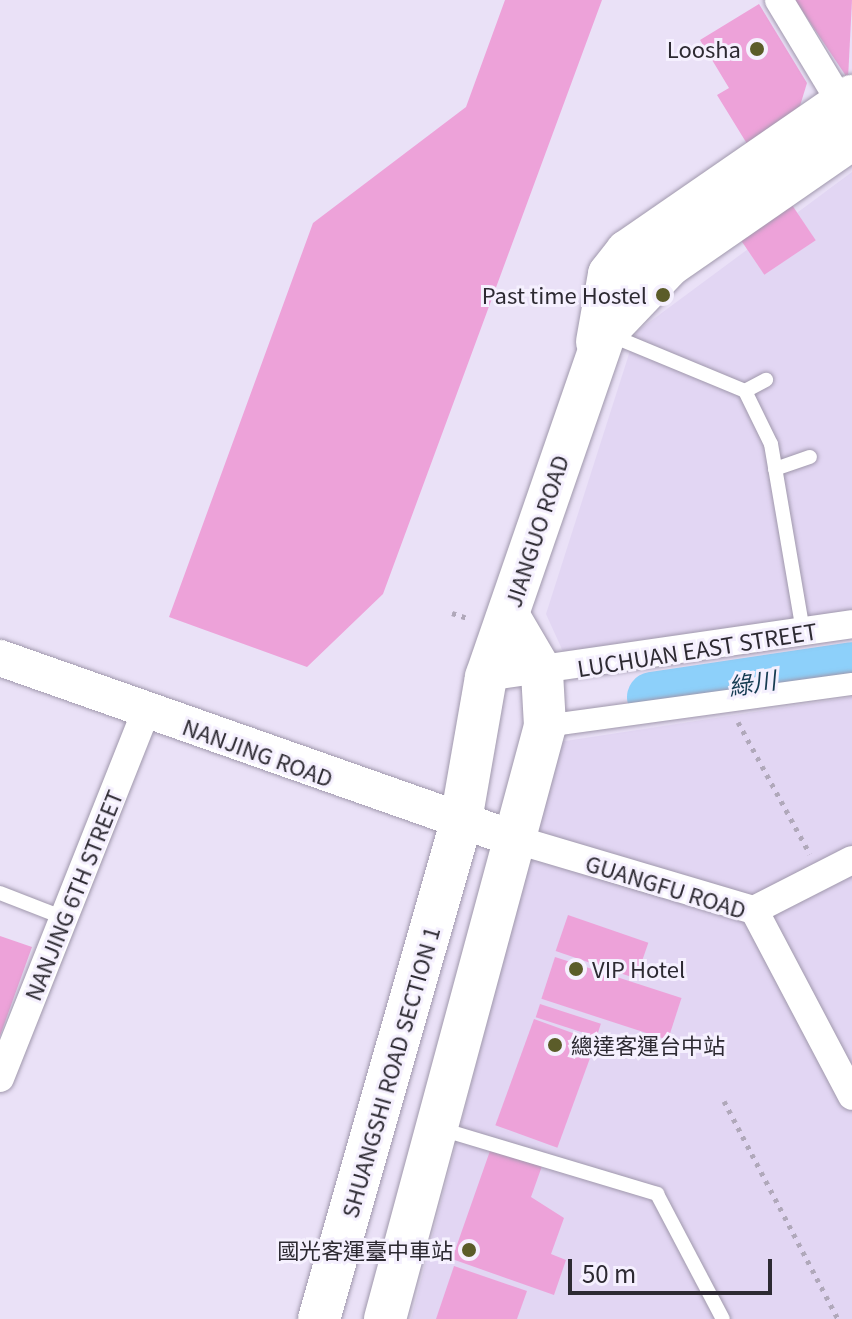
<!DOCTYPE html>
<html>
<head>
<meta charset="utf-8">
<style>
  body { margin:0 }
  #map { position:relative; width:852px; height:1319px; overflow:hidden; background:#eae1f7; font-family:Georgia,"Noto Sans TC",serif }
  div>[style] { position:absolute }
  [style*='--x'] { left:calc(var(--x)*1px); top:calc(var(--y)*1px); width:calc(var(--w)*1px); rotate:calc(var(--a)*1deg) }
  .built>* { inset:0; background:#e2d6f3 }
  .river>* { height:50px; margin:-25px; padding:0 25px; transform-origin:25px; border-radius:25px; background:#8dd0fa }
  .building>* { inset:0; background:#eda2d9; transform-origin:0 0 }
  .path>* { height:5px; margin-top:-2.5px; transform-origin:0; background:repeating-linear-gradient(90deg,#b0a8ba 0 4px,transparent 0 10px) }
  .roads { filter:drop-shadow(0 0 2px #a098ac) drop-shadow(0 0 2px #a098ac) }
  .service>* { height:14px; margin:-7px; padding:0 7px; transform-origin:7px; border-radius:7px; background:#fff }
  .pedestrian>* { height:22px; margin:-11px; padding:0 11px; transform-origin:11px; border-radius:11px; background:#fff }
  .minor>* { height:28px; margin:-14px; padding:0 14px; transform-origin:14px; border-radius:14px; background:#fff }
  .tertiary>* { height:36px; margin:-18px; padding:0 18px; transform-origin:18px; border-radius:18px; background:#fff }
  .secondary>* { height:42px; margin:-21px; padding:0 21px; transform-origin:21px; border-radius:21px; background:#fff }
  .dots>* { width:22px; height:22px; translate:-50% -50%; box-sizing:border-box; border:4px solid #f5f0fe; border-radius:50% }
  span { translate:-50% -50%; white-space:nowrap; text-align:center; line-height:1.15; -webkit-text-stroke:6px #f5f0fe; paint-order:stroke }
  .poi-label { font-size:22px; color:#2d2a32 }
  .right { translate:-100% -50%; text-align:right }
  .left { translate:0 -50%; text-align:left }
  .street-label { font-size:22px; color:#2d2a32 }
  .water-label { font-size:24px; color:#163c52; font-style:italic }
  .scale { position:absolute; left:568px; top:1259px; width:204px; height:36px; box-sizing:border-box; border:4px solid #2d2a32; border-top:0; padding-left:10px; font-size:24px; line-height:28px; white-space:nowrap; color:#2d2a32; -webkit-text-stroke:6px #f5f0fe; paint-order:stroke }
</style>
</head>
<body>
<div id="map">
  <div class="built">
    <div style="clip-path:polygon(852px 172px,852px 612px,565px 656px,546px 614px,636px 332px)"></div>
    <div style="clip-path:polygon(852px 697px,852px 1319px,411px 1319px,559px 742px)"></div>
  </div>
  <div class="river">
    <div style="--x:652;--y:697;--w:202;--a:-8.5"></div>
  </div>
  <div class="building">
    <div style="clip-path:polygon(505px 0,602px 0,383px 594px,307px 667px,169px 617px,313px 223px,466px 107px)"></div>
    <div style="clip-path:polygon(795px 0,852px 0,848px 79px)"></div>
    <div style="clip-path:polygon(759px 4px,807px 83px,796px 119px,749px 147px,717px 95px,729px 88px,700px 40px)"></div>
    <div style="left:790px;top:202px;width:46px;height:62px;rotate:56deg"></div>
    <div style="left:568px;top:915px;width:85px;height:38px;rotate:19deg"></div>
    <div style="clip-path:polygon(0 936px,32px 947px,0 1036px)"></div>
    <div style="left:555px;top:957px;width:133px;height:44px;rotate:18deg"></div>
    <div style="left:540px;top:1004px;width:64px;height:14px;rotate:18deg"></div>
    <div style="left:534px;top:1019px;width:66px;height:113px;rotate:20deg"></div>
    <div style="clip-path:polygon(491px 1148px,542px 1166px,531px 1197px,564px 1218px,551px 1254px,566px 1260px,554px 1295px,452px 1259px)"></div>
    <div style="clip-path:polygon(454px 1266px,527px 1291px,517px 1319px,436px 1319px)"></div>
  </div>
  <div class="path">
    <div style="--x:452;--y:613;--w:19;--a:18"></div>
    <div style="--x:738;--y:722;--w:150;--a:61.4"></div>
    <div style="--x:724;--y:1101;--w:246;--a:62.4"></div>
  </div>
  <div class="roads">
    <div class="service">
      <div style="--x:610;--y:335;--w:146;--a:22.5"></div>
      <div style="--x:745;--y:391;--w:59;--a:63.9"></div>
      <div style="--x:771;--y:444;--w:191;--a:80.3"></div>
      <div style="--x:745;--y:391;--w:24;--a:-28"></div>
      <div style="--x:775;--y:469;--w:37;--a:-19"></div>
      <div style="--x:0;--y:893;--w:69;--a:21.3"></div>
      <div style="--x:441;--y:1129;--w:226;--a:16.7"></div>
      <div style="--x:657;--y:1194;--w:141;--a:62.2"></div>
    </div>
    <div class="pedestrian">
      <div style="--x:545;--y:726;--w:310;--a:-7.8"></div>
    </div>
    <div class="minor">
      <div style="--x:779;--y:0;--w:135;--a:58.9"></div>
      <div style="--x:486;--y:677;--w:370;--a:-8.2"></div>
      <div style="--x:517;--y:840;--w:247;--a:16.5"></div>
      <div style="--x:754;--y:910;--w:210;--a:62.2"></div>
      <div style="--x:754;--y:910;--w:110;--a:-27"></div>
      <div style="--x:0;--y:1078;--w:395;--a:-68.3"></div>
    </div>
    <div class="tertiary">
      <div style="--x:0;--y:658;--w:548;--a:19.39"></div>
    </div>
    <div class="secondary">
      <div style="--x:597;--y:342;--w:69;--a:-80"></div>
      <div style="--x:609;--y:274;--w:29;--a:-52"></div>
      <div style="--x:627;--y:251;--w:273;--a:-34.6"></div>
      <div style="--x:319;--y:1319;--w:513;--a:-74.04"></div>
      <div style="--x:460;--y:826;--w:151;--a:-80.1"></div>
      <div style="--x:486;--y:677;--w:364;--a:-70.9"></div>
      <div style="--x:605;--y:333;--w:94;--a:-46.3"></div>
      <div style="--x:670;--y:265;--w:221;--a:-34.7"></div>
      <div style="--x:385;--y:1319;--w:614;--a:-74.9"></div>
      <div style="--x:545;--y:726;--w:53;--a:-93.2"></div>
      <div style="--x:542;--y:673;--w:67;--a:-120.4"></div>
    </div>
  </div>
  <div class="dots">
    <div style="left:757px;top:49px;background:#5b5c29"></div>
    <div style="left:663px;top:295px;background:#5b5c29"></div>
    <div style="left:576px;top:969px;background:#5b5c29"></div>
    <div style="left:555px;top:1045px;background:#5b5c29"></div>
    <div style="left:469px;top:1250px;background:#5b5c29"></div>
  </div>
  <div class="poi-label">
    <span class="right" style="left:741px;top:49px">Loosha</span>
    <span class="right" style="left:647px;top:295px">Past time Hostel</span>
    <span class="left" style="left:592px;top:969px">VIP Hotel</span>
    <span class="left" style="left:571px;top:1045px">總達客運台中站</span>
    <span class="right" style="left:453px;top:1250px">國光客運臺中車站</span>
  </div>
  <div class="street-label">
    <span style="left:536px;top:531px;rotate:-72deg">JIANGUO ROAD</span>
    <span style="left:697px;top:649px;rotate:-9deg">LUCHUAN EAST STREET</span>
    <span style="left:258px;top:752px;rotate:20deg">NANJING ROAD</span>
    <span style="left:666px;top:886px;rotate:17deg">GUANGFU ROAD</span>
    <span style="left:73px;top:895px;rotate:-68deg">NANJING 6TH STREET</span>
    <span style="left:390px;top:1072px;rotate:-74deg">SHUANGSHI ROAD SECTION 1</span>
  </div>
  <div class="water-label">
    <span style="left:752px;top:682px;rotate:-9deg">綠川</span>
  </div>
  <div class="scale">50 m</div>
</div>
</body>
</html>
